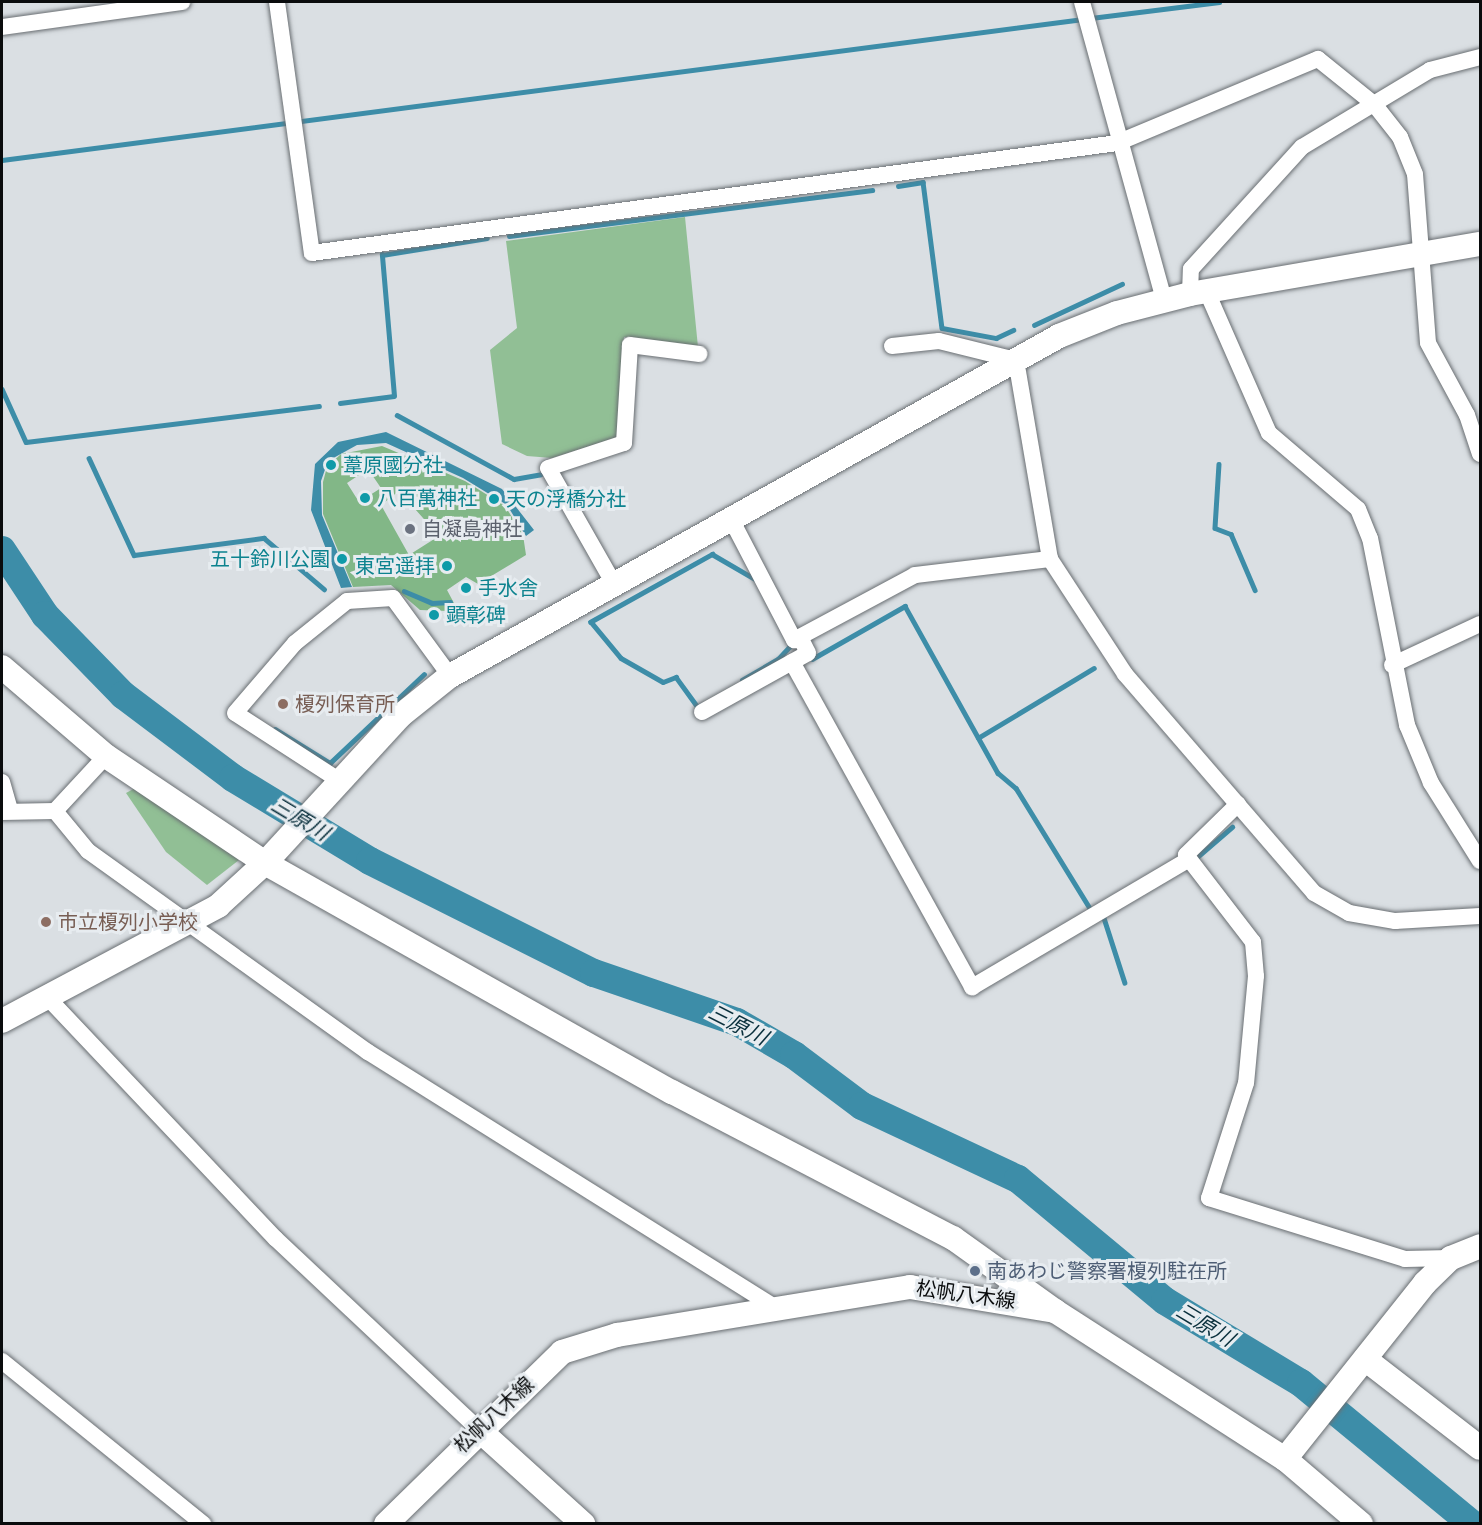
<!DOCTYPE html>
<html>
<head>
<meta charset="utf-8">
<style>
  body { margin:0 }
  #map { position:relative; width:1482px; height:1525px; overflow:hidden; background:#dadfe3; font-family:Arial,"Noto Sans JP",sans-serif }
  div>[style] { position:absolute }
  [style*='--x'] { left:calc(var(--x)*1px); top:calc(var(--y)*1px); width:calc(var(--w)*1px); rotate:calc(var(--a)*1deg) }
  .green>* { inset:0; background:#91bf95 }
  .forest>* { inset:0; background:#82b787 }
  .water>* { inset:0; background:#3d8da8 }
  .stream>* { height:4.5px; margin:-2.25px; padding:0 2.25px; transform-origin:2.25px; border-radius:2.25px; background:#3d8da8 }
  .river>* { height:28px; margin:-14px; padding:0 14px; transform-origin:14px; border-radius:14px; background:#3d8da8 }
  .roads { filter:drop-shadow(0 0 2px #696e72) drop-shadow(0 0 2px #696e72) }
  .street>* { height:16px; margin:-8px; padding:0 8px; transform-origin:8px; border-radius:8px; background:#fff }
  .secondary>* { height:24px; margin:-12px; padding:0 12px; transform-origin:12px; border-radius:12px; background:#fff }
  .dots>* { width:16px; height:16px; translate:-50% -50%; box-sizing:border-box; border:3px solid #e7ecf0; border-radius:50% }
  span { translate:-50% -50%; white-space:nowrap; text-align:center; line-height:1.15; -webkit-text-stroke:6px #e7ecf0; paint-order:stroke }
  .culture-label { font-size:20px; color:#0d838f }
  .left { translate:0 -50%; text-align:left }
  .right { translate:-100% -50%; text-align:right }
  .worship-label { font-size:20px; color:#5b616d }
  .education-label { font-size:20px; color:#785e54 }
  .service-label { font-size:20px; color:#4e5e75 }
  .street-label { font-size:20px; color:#0a0c0d }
  .water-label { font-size:21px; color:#0a303d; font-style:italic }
  .frame { position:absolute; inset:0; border:3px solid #0a0c0d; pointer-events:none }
</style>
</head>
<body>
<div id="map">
  <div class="green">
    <div style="clip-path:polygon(685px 217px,698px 347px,624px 337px,619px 437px,552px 458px,527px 456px,502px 444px,490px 350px,517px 328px,506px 241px)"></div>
    <div style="clip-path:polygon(137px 787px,239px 860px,207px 885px,166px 852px,126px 793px)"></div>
  </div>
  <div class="forest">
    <div style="clip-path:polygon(evenodd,382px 446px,465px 481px,505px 506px,523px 535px,526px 555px,478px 584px,466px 577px,447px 590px,455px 605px,448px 611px,420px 610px,391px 585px,353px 587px,323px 514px,323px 482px,327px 467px,341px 454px,382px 446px,368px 469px,381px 488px,359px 502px,347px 483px,368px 469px,382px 446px,399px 491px,439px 536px,409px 555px,381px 505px,399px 491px)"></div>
  </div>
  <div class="water">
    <div style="clip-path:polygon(386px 432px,502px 489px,534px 530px,526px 536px,507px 505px,463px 478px,386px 443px,357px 445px,328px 461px,321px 481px,322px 515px,352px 587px,341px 588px,311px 510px,315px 464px,338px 442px)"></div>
  </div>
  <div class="stream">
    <div style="--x:1091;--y:18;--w:129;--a:-7.1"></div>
    <div style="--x:2;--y:160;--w:1090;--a:-7.43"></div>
    <div style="--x:898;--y:186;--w:25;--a:-9"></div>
    <div style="--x:923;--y:182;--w:147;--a:82.6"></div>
    <div style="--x:942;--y:328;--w:55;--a:10.5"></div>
    <div style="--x:996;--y:338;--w:19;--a:-25"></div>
    <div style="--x:509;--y:236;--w:366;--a:-7.2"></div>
    <div style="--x:1034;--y:325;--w:97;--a:-25"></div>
    <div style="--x:2;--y:389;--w:58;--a:65.6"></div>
    <div style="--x:26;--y:442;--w:295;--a:-7"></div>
    <div style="--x:340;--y:403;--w:54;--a:-7.4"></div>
    <div style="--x:394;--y:396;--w:142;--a:-94.9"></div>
    <div style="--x:382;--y:255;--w:106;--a:-9.2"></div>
    <div style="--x:397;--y:415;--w:133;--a:28.7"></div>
    <div style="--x:514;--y:479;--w:27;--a:-10"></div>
    <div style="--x:89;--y:458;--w:107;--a:65.1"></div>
    <div style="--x:134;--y:555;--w:131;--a:-7.5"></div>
    <div style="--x:264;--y:538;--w:79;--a:40.4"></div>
    <div style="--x:1219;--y:464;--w:64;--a:93.6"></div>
    <div style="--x:1215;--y:528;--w:17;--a:21"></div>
    <div style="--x:1231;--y:534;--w:61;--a:66.8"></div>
    <div style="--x:404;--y:591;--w:30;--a:23"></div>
    <div style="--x:432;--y:603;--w:18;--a:-3"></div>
    <div style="--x:590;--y:622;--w:140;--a:-29.1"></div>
    <div style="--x:712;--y:554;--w:50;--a:30.2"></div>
    <div style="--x:592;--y:623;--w:45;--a:50.4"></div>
    <div style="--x:621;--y:658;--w:48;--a:29.7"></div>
    <div style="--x:663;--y:682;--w:14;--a:-21"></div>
    <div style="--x:676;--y:677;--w:37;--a:54"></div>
    <div style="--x:698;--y:707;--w:4;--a:-27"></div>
    <div style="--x:812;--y:659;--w:107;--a:-29.7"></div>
    <div style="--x:905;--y:606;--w:191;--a:60.9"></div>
    <div style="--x:998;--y:773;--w:23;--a:40"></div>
    <div style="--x:1016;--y:788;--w:147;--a:58.4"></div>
    <div style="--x:742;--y:680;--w:42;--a:-30.3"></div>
    <div style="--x:778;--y:659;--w:22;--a:-47"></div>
    <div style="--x:275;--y:729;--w:65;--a:31.7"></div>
    <div style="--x:330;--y:763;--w:129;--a:-43.4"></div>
    <div style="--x:978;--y:738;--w:135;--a:-31.1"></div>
    <div style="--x:1195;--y:859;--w:49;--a:-40.9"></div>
    <div style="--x:1103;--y:915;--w:71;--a:72.1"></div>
  </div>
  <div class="river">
    <div style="--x:2;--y:550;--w:78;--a:56.5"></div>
    <div style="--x:45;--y:615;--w:112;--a:45.7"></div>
    <div style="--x:123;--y:695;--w:138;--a:37"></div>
    <div style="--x:233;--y:778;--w:160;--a:31.2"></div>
    <div style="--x:370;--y:861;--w:250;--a:26.6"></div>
    <div style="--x:594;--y:973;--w:151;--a:18.9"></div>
    <div style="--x:737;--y:1022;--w:66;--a:30.1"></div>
    <div style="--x:794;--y:1055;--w:85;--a:36.9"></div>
    <div style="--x:862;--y:1106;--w:172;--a:25.1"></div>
    <div style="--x:1018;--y:1179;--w:191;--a:39.7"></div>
    <div style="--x:1165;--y:1301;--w:159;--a:31.1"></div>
    <div style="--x:1301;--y:1383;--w:222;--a:39.5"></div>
  </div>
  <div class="roads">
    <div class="street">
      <div style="--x:277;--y:2;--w:253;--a:82.1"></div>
      <div style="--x:312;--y:253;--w:812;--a:-7.78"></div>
      <div style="--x:1117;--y:143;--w:218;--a:-22.7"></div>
      <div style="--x:1318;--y:59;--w:72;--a:38.8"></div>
      <div style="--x:1374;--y:104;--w:42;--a:51.8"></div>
      <div style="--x:1400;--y:137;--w:40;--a:68"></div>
      <div style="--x:1415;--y:174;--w:169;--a:85.6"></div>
      <div style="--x:1428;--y:343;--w:82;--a:61.6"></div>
      <div style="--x:1467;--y:415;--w:41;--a:71.6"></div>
      <div style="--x:1082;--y:2;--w:309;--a:74.6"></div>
      <div style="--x:2;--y:27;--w:182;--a:-7.9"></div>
      <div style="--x:1207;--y:292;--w:154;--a:66.3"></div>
      <div style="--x:1269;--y:433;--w:117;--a:40.5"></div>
      <div style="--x:1358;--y:509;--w:31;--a:68"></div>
      <div style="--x:1370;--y:538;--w:191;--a:78.8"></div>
      <div style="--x:1407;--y:725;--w:63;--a:67.5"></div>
      <div style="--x:1431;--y:783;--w:92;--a:57.9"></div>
      <div style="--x:1190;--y:294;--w:25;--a:-88"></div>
      <div style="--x:1191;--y:269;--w:165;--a:-47.7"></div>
      <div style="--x:1302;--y:147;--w:149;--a:-31"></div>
      <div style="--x:1430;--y:70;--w:52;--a:-14.6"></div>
      <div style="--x:892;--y:346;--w:47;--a:-6.1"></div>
      <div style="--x:939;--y:341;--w:79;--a:13.9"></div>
      <div style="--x:1016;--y:360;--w:202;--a:80.3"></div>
      <div style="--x:1050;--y:559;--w:137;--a:56.9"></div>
      <div style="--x:1125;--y:674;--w:289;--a:49.2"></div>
      <div style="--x:1314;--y:893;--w:40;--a:29.7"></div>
      <div style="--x:1349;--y:913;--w:47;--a:9.9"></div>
      <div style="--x:1395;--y:921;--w:85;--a:-3.4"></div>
      <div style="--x:730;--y:517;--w:139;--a:62.5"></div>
      <div style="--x:794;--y:640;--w:137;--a:-28.2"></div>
      <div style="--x:915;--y:575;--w:136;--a:-6.8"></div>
      <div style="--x:614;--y:584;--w:133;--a:-119.6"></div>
      <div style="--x:548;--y:468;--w:80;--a:-18.2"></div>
      <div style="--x:624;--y:443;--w:98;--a:-86.5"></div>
      <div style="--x:630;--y:345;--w:70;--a:7.4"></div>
      <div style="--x:792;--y:662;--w:372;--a:61"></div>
      <div style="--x:972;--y:987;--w:251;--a:-30.5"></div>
      <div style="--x:1392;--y:665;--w:97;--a:-25"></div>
      <div style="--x:702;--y:712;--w:121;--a:-29.1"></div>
      <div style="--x:808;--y:653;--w:18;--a:-117"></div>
      <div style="--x:337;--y:779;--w:121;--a:-147.1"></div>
      <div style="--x:235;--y:713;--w:92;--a:-49.4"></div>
      <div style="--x:295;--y:643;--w:67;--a:-38.9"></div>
      <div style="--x:347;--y:601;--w:46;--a:-3.7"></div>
      <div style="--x:393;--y:598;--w:97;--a:53.8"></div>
      <div style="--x:2;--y:782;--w:29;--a:74"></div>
      <div style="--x:1238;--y:804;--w:73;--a:135.6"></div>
      <div style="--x:1186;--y:855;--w:110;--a:52.4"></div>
      <div style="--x:1253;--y:942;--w:34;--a:85"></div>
      <div style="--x:1256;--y:976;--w:107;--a:95.3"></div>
      <div style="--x:1246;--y:1083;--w:121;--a:107.8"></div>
      <div style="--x:1209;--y:1198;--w:205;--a:17.3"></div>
      <div style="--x:1405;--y:1259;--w:46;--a:-1.2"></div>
      <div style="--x:55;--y:811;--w:52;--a:50.5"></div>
      <div style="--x:88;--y:851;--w:345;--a:35.7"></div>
      <div style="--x:368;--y:1052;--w:478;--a:32.1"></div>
      <div style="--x:2;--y:812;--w:53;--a:-1.1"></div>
      <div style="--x:55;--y:811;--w:75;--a:-47.2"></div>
      <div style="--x:47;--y:997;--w:333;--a:46.6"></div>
      <div style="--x:276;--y:1239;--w:277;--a:43.2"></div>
      <div style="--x:2;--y:1361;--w:259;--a:39"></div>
    </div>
    <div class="secondary">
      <div style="--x:2;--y:667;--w:137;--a:40.6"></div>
      <div style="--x:106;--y:756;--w:192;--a:33.9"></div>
      <div style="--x:265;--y:863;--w:467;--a:29.4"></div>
      <div style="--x:672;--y:1092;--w:317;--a:27.5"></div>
      <div style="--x:953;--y:1238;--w:125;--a:35.6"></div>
      <div style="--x:2;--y:1021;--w:245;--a:-28"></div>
      <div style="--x:218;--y:906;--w:64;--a:-42.5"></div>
      <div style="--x:265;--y:863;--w:200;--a:-47.4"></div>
      <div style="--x:400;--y:716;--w:64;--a:-38.7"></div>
      <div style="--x:450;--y:676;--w:697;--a:-29.17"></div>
      <div style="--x:1059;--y:336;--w:62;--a:-21.6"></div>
      <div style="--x:1117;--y:313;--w:75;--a:-14.6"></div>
      <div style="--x:1190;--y:294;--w:294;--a:-9.8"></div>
      <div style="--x:1365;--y:1359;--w:145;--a:37.7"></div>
      <div style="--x:478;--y:1429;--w:142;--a:42.1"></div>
      <div style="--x:1285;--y:1459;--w:225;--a:-51.5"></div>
      <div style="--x:1425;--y:1283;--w:36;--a:-44"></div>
      <div style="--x:1451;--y:1258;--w:31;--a:-22"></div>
      <div style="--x:386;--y:1524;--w:246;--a:-44.3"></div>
      <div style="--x:562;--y:1352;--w:58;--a:-17.2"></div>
      <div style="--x:617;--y:1335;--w:297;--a:-9.3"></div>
      <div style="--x:910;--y:1287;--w:147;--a:9.4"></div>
      <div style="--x:1055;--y:1311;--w:274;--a:32.8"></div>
      <div style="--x:1285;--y:1459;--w:100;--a:40.5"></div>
    </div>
  </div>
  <div class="dots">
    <div style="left:331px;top:465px;background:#0f9aa8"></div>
    <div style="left:365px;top:498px;background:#0f9aa8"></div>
    <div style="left:494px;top:499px;background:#0f9aa8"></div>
    <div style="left:410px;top:529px;background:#6b7280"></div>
    <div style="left:342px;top:559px;background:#0f9aa8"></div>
    <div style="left:447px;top:566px;background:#0f9aa8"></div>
    <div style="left:466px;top:588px;background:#0f9aa8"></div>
    <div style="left:434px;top:615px;background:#0f9aa8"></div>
    <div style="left:283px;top:704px;background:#8d6e63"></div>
    <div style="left:46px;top:922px;background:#8d6e63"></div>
    <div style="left:975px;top:1271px;background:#5c6f8a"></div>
  </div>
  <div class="culture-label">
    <span class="left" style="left:343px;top:465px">葦原國分社</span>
    <span class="left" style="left:377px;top:498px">八百萬神社</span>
    <span class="left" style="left:506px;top:499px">天の浮橋分社</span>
    <span class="right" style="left:330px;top:559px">五十鈴川公園</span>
    <span class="right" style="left:435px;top:566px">東宮遥拝</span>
    <span class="left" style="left:478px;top:588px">手水舎</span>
    <span class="left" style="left:446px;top:615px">顕彰碑</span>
  </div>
  <div class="worship-label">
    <span class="left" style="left:422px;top:529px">自凝島神社</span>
  </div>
  <div class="education-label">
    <span class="left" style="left:295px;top:704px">榎列保育所</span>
    <span class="left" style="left:58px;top:922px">市立榎列小学校</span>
  </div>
  <div class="service-label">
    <span class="left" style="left:987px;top:1271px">南あわじ警察署榎列駐在所</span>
  </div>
  <div class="street-label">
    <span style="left:966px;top:1295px;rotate:8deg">松帆八木線</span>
    <span style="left:494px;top:1415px;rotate:-43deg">松帆八木線</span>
  </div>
  <div class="water-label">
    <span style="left:300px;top:819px;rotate:31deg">三原川</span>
    <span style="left:738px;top:1025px;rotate:27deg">三原川</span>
    <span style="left:1205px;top:1325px;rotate:31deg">三原川</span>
  </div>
  <div class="frame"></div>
</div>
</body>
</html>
